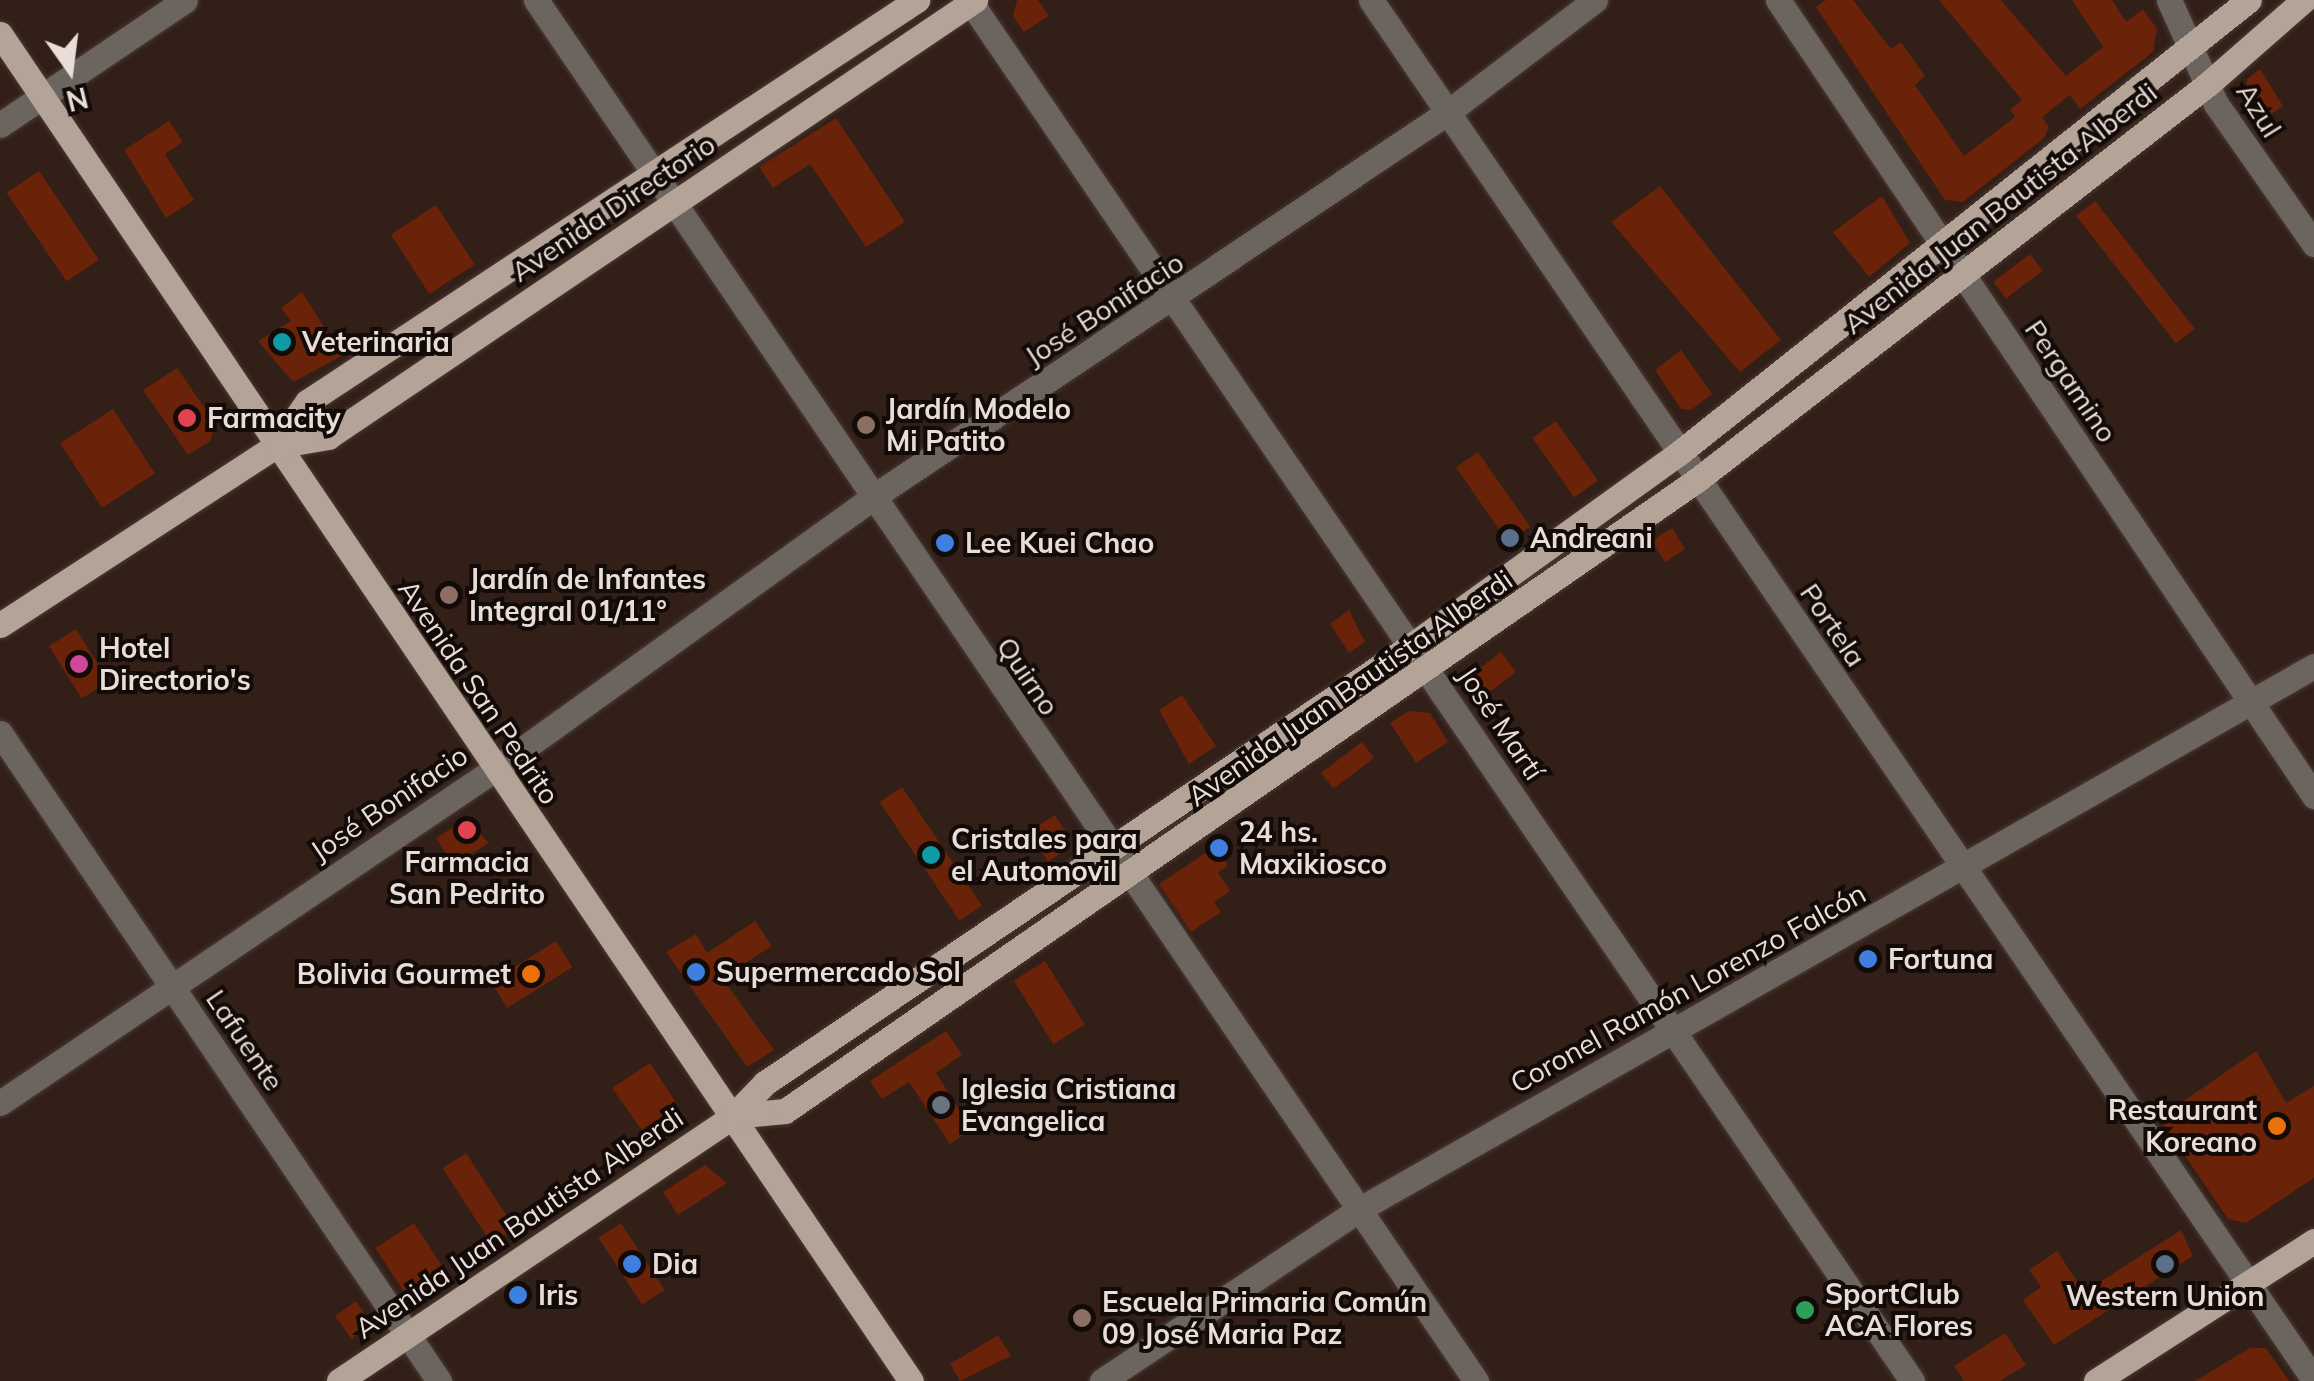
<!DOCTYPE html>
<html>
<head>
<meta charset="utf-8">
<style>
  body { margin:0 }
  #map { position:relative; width:2314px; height:1381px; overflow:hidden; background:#311f18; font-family:Mulish,sans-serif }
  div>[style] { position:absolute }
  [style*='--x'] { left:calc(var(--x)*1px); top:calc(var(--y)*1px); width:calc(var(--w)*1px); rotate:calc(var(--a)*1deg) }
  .building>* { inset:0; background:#6a2209; transform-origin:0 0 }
  .roads { filter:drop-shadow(0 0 2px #4b3a33) drop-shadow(0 0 2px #4b3a33) }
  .minor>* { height:25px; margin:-12.5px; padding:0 12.5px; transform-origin:12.5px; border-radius:12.5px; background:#6c645e }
  .major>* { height:25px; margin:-12.5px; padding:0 12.5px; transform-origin:12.5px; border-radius:12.5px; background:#b4a397 }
  .dots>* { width:28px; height:28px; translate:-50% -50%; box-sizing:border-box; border:5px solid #130b08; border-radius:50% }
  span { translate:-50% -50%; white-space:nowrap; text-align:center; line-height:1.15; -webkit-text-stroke:8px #130b08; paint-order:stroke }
  .street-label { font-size:28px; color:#eaddd9 }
  .poi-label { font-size:28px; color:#eaddd9; font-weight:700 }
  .left { translate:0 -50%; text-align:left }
  .right { translate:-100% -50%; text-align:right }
  .north { position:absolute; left:20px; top:20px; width:100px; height:100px; -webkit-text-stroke:8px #130b08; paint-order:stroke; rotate:166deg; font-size:28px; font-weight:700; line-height:40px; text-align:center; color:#eaddd9 }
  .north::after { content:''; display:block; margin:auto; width:35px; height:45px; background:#eaddd9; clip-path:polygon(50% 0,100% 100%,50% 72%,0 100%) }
</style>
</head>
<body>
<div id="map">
  <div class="building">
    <div style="clip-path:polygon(1017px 0,1038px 0,1049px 16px,1024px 32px,1013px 16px)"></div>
    <div style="clip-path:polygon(1826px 0,1853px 0,1891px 49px,1901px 42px,1925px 76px,1915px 85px,1964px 156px,2015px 117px,2010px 110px,2022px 100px,1939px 0,2001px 0,2066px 76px,2103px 47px,2072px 0,2112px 0,2126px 22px,2143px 9px,2157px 29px,2153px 52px,2080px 109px,2070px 95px,2042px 117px,2049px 127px,2044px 138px,1963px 202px,1945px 200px,1816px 7px)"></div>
    <div style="clip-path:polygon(2260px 69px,2283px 106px,2261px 121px,2245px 98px,2247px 79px)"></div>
    <div style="clip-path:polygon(836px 118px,905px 222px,866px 247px,810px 164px,773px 188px,759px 167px)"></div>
    <div style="clip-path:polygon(169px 121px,183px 142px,165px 154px,194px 200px,166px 218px,124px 150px)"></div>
    <div style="left:39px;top:171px;width:107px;height:39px;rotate:56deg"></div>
    <div style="clip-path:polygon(1660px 186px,1781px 340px,1740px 372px,1611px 222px)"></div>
    <div style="clip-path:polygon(1882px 196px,1910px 243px,1869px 277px,1833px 232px)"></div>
    <div style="left:2095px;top:201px;width:162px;height:24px;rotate:52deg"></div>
    <div style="left:436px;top:205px;width:71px;height:54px;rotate:57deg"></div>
    <div style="left:2030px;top:254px;width:21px;height:46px;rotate:53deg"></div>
    <div style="clip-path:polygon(302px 292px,342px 356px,293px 382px,258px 341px,291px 321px,281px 308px)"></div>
    <div style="clip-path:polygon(1681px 350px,1712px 394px,1691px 410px,1681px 409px,1655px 370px)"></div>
    <div style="clip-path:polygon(177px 368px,216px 424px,210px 441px,188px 455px,143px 390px)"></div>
    <div style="left:113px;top:409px;width:77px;height:63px;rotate:57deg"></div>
    <div style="left:1556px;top:421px;width:73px;height:29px;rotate:55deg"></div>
    <div style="left:1478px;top:452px;width:91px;height:27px;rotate:55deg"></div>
    <div style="left:1672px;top:528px;width:25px;height:24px;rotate:58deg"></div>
    <div style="clip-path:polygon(1349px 610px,1365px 642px,1349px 653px,1330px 624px)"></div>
    <div style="left:76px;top:629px;width:62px;height:32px;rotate:58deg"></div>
    <div style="left:1501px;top:652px;width:25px;height:48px;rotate:53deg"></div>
    <div style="clip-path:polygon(1182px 695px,1216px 746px,1189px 764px,1159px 710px)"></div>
    <div style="clip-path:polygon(1409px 711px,1430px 713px,1448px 742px,1416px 763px,1390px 723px)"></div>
    <div style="left:1362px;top:742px;width:20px;height:51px;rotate:53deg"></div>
    <div style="left:902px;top:787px;width:143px;height:27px;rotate:56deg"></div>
    <div style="clip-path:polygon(1055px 815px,1069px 837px,1067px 849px,1048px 862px,1029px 831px)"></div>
    <div style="clip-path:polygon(466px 819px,489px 843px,453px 865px,436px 838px)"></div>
    <div style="clip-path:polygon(1216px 846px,1228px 866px,1218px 872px,1230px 891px,1214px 902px,1221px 912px,1191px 932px,1159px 884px)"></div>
    <div style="clip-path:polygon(755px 921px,772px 946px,722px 978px,774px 1050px,747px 1067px,666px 952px,696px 934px,707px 953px)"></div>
    <div style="left:556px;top:941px;width:31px;height:77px;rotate:58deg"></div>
    <div style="left:1045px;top:961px;width:75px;height:37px;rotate:58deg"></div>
    <div style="clip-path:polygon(946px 1031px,962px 1055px,936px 1073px,972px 1129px,950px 1144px,909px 1082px,882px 1099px,870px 1081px)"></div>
    <div style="clip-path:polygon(2256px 1051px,2286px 1103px,2314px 1086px,2314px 1178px,2246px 1223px,2228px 1219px,2159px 1118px)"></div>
    <div style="clip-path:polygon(650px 1063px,675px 1101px,673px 1118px,646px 1136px,612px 1088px)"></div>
    <div style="left:466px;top:1153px;width:90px;height:28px;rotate:57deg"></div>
    <div style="clip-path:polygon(705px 1165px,727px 1183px,678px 1215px,663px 1192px)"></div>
    <div style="left:414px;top:1223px;width:62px;height:46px;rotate:57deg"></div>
    <div style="left:621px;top:1223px;width:80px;height:27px;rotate:57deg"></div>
    <div style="clip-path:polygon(2181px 1230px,2193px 1256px,2054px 1345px,2023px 1300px,2041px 1287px,2029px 1270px,2057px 1251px,2084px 1292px)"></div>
    <div style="clip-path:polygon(356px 1301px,369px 1320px,352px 1340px,335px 1316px)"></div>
    <div style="clip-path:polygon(2005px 1333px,2026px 1365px,2000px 1381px,1964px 1381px,1954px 1366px)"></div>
    <div style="clip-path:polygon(998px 1335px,1011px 1356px,960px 1381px,950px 1364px)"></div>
    <div style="clip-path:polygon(2250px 1348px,2266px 1348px,2289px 1381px,2195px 1381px)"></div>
  </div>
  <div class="roads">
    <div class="minor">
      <div style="--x:536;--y:0;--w:1671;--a:55.76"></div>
      <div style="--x:969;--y:0;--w:1672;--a:55.67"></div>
      <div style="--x:1371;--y:0;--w:1671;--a:55.65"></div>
      <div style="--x:1778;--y:0;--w:960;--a:56.04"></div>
      <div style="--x:2169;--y:0;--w:114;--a:65.7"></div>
      <div style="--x:2216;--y:104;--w:171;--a:55"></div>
      <div style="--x:0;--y:125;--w:223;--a:-34"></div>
      <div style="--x:0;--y:733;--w:783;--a:55.88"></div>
      <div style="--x:0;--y:1103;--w:597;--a:-34.01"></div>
      <div style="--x:495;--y:769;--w:466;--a:-35.7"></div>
      <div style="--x:873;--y:497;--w:692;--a:-33.8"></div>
      <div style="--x:1448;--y:112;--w:185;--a:-37.3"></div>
      <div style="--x:1102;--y:1381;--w:308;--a:-33.7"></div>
      <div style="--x:1358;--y:1210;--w:1100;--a:-29.64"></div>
    </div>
    <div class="major">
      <div style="--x:0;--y:34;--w:1626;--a:55.93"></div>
      <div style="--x:276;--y:446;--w:54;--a:-54.8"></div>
      <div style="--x:307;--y:402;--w:731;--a:-33.39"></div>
      <div style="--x:0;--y:625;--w:329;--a:-33"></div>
      <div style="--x:276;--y:446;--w:53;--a:-9.8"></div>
      <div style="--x:328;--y:437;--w:781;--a:-34.04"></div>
      <div style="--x:733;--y:1116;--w:52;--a:-5.5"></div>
      <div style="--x:785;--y:1111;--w:1109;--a:-34.68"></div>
      <div style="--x:1697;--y:480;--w:646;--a:-37.77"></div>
      <div style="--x:2208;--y:84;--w:128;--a:-41.2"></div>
      <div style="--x:339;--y:1381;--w:475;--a:-33.9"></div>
      <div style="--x:733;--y:1116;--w:46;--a:-45.9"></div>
      <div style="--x:765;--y:1083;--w:781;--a:-34.1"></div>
      <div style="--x:1412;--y:645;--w:329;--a:-35.7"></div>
      <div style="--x:1679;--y:453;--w:728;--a:-38.48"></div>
      <div style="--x:2096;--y:1381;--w:259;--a:-32.7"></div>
    </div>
  </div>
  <div class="dots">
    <div style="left:282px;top:342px;background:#0f9aa8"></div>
    <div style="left:187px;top:418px;background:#e0444e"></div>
    <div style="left:866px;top:425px;background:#8d6e63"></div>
    <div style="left:1510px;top:538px;background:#5c6f8a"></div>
    <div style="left:945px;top:543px;background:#3f7fe0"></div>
    <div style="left:449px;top:595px;background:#8d6e63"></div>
    <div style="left:79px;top:664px;background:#d1479c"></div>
    <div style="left:467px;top:830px;background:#e0444e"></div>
    <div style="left:1219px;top:848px;background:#3f7fe0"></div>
    <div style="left:931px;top:855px;background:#0f9aa8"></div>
    <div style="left:1868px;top:959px;background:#3f7fe0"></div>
    <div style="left:696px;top:972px;background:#3f7fe0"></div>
    <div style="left:531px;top:974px;background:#e8710a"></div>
    <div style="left:941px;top:1105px;background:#6b7280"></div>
    <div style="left:2277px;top:1126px;background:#e8710a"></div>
    <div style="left:632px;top:1264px;background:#3f7fe0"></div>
    <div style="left:2165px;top:1264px;background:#5c6f8a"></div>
    <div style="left:518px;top:1295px;background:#3f7fe0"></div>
    <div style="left:1805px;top:1310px;background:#2e9e5b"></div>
    <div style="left:1082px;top:1318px;background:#8d6e63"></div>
  </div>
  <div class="street-label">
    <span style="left:2259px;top:110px;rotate:58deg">Azul</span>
    <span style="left:613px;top:208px;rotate:-34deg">Avenida Directorio</span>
    <span style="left:2000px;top:208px;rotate:-38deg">Avenida Juan Bautista Alberdi</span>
    <span style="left:1104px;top:309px;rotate:-33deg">José Bonifacio</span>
    <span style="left:2071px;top:381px;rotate:56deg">Pergamino</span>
    <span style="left:1833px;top:625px;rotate:56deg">Portela</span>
    <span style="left:1028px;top:676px;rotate:56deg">Quirno</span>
    <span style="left:1350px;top:688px;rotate:-35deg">Avenida Juan Bautista Alberdi</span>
    <span style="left:479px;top:692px;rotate:56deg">Avenida San Pedrito</span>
    <span style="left:1501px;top:723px;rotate:56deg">José Martí</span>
    <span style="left:389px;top:803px;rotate:-34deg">José Bonifacio</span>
    <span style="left:1688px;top:988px;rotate:-29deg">Coronel Ramón Lorenzo Falcón</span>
    <span style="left:245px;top:1040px;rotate:56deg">Lafuente</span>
    <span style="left:519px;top:1223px;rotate:-34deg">Avenida Juan Bautista Alberdi</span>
  </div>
  <div class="poi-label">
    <span class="left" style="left:302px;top:342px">Veterinaria</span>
    <span class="left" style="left:886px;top:425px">Jardín Modelo<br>Mi Patito</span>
    <span class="left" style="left:207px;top:418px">Farmacity</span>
    <span class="left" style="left:1530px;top:538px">Andreani</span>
    <span class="left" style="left:965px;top:543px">Lee Kuei Chao</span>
    <span class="left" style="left:469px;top:595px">Jardín de Infantes<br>Integral 01/11°</span>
    <span class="left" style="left:99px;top:664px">Hotel<br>Directorio's</span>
    <span class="left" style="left:1239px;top:848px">24 hs.<br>Maxikiosco</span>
    <span class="left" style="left:951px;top:855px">Cristales para<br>el Automovil</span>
    <span style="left:467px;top:878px">Farmacia<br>San Pedrito</span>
    <span class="left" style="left:1888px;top:959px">Fortuna</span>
    <span class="left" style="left:716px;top:972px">Supermercado Sol</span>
    <span class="right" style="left:511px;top:974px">Bolivia Gourmet</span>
    <span class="left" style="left:961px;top:1105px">Iglesia Cristiana<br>Evangelica</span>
    <span class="right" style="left:2257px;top:1126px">Restaurant<br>Koreano</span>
    <span class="left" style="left:652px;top:1264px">Dia</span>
    <span class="left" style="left:1825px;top:1310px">SportClub<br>ACA Flores</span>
    <span class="left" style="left:538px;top:1295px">Iris</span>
    <span style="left:2165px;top:1296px">Western Union</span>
    <span class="left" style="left:1102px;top:1318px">Escuela Primaria Común<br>09 José Maria Paz</span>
  </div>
  <div class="north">N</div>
</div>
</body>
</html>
